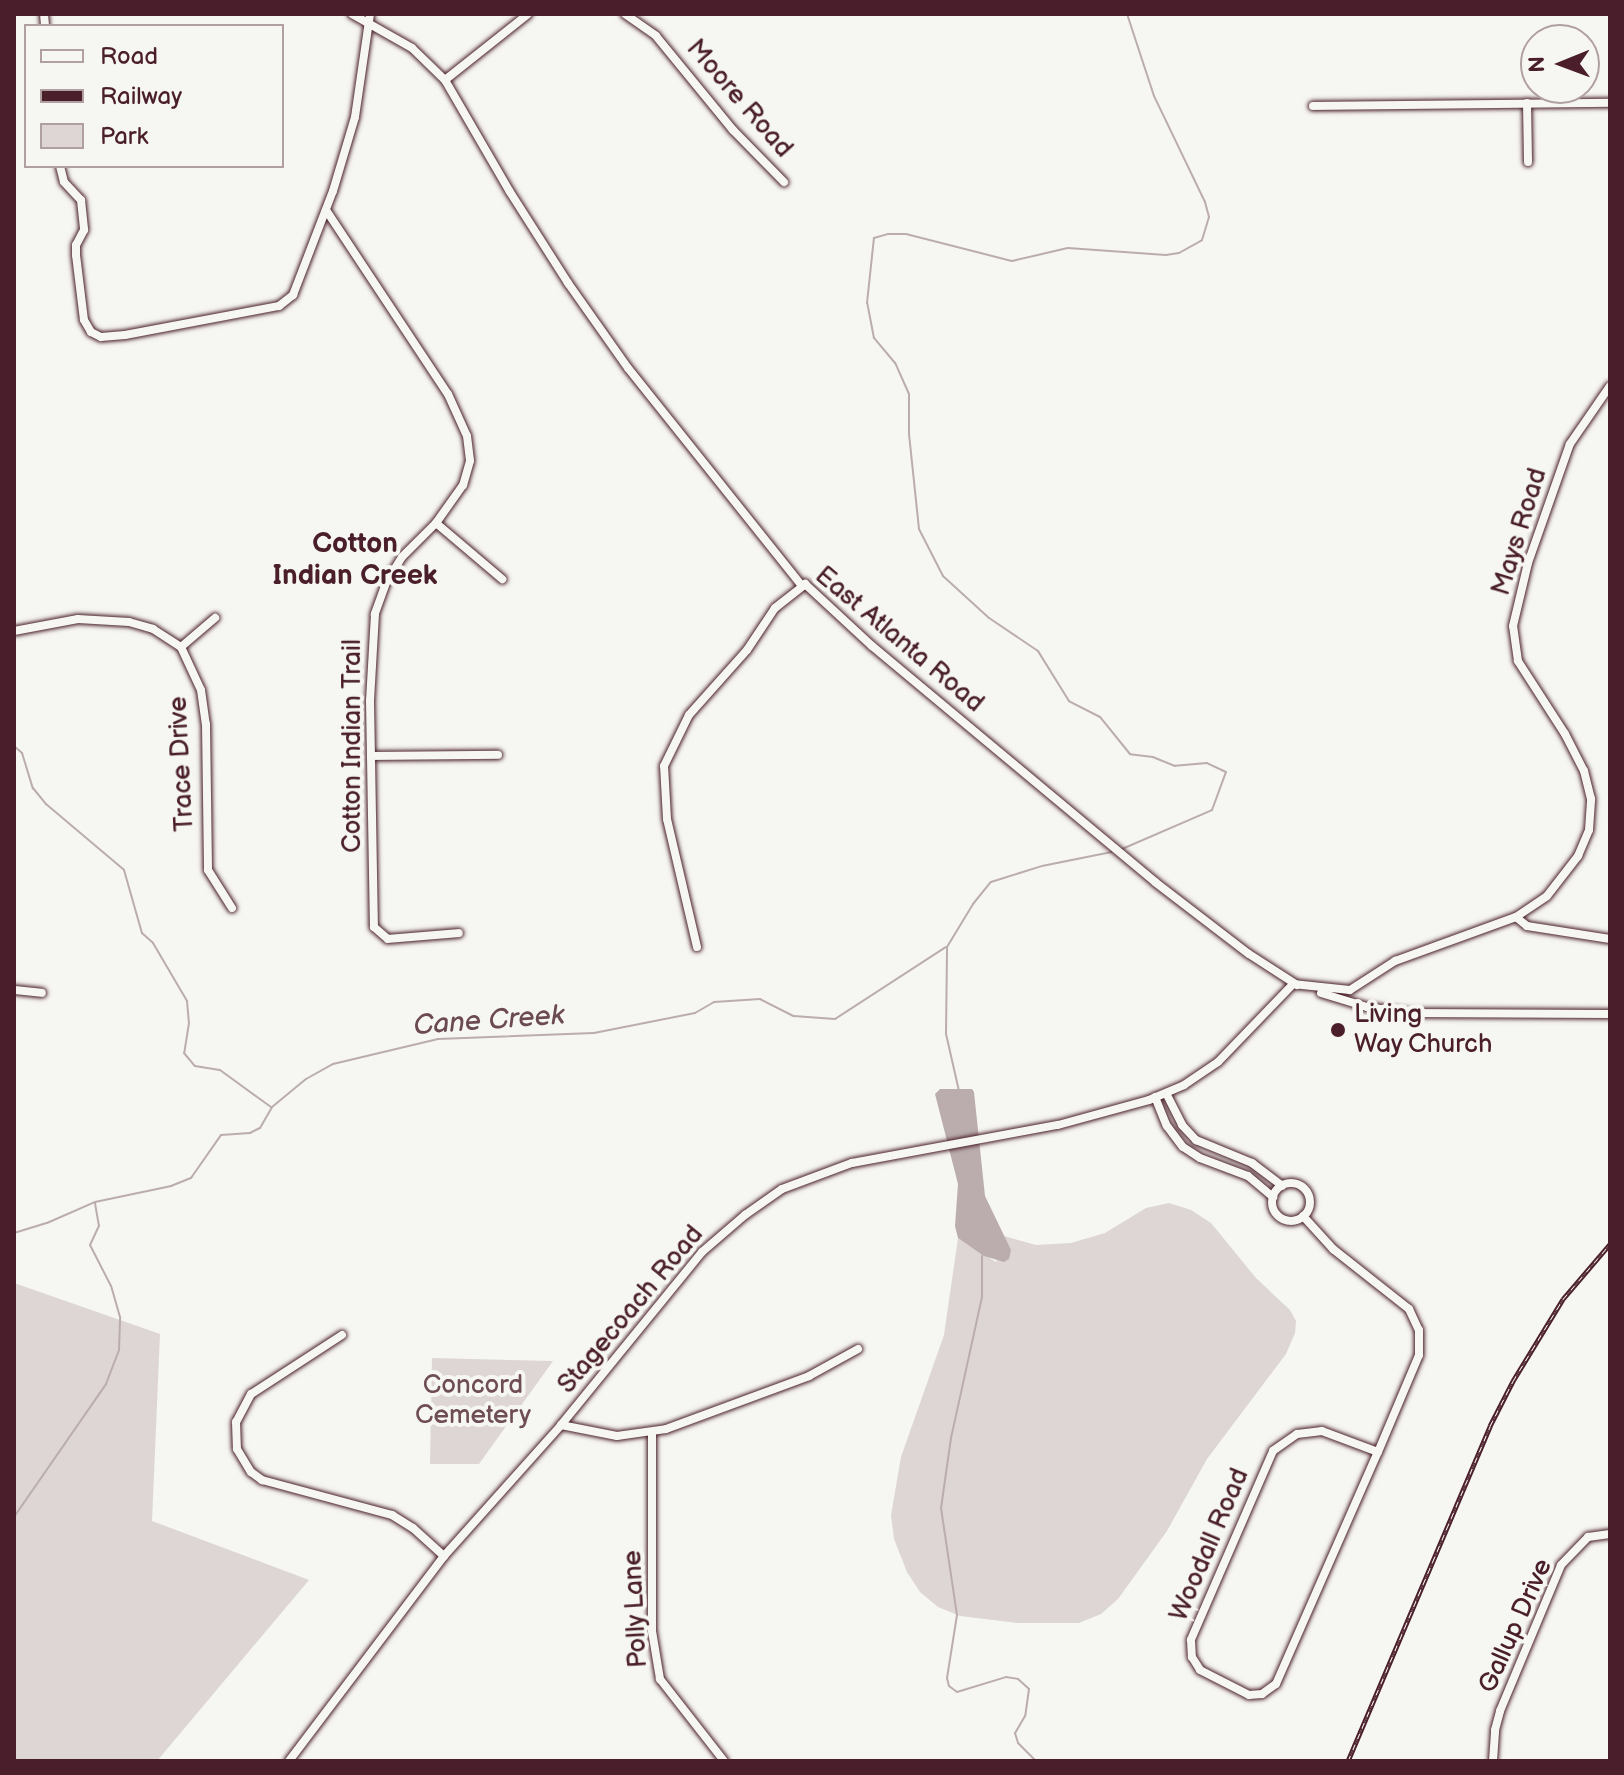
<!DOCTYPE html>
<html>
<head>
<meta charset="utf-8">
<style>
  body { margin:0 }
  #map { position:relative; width:1624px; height:1775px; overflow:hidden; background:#f6f6f2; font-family:"Balsamiq Sans",sans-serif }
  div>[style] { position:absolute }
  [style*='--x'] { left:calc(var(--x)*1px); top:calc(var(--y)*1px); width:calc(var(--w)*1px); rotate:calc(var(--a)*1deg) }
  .green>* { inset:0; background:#ddd6d5 }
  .water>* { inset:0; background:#bbadae }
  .stream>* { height:2px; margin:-1px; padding:0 1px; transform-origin:1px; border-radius:1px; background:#bbadae }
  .roads { filter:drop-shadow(0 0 2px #4a1f2b) drop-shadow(0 0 2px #4a1f2b) }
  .minor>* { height:8px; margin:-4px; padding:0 4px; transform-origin:4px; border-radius:4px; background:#f6f6f2 }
  .minor>.ring { margin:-4px; padding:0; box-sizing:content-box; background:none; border:8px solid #f6f6f2; border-radius:50% }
  .rail>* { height:5px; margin-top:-2.5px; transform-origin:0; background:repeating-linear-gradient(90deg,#f6f6f2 0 6px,#4a1f2b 0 12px); box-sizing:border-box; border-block:2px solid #4a1f2b }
  .dots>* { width:22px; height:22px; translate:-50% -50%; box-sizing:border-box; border:4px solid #f6f6f2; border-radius:50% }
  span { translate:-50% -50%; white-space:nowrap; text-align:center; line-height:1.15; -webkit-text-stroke:8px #f6f6f2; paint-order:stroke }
  .street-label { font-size:26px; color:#4a1f2b }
  .poi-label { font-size:26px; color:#4a1f2b }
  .left { translate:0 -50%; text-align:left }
  .park-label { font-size:26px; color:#6f4d56 }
  .neighbourhood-label { font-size:28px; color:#4a1f2b; font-weight:700 }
  .water-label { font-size:28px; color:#6c4a52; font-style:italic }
  .frame { position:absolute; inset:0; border:16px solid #4a1f2b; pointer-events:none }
  .legend { position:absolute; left:24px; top:24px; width:260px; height:144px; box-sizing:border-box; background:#f6f6f2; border:2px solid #b1a0a2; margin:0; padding:10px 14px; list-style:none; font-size:24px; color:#4a1f2b }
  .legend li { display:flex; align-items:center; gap:16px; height:40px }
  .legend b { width:40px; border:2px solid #b1a0a2 }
  .north { position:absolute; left:1520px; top:24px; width:80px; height:80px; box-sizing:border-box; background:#f6f6f2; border:2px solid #b1a0a2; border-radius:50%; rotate:269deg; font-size:22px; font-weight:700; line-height:32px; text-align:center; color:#4a1f2b }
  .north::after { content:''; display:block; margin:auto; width:28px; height:36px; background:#4a1f2b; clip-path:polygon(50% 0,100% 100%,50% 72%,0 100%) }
</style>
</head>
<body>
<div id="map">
  <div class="green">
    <div style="clip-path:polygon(1169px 1203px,1191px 1210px,1211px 1223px,1256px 1278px,1290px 1310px,1296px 1321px,1295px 1333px,1286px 1354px,1207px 1459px,1167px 1531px,1118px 1599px,1101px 1614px,1079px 1623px,1019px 1623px,960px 1616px,938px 1607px,920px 1592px,907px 1572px,894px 1539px,891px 1515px,901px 1457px,944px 1335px,958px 1238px,996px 1262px,1006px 1240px,1004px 1236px,1036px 1245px,1071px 1243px,1105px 1233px,1146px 1208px)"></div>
    <div style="clip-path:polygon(14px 1283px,160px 1334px,152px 1521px,309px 1580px,157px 1761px,14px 1761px)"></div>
    <div style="clip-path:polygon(432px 1358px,553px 1361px,479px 1464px,430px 1464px)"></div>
  </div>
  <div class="water">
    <div style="clip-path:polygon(940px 1089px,972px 1089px,974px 1092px,985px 1196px,1011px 1250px,1009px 1259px,1004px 1262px,984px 1256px,958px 1238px,955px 1226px,958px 1184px,935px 1094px)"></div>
  </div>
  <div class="stream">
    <div style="--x:14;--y:746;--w:11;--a:41"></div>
    <div style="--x:22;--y:753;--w:37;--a:73"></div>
    <div style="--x:33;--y:788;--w:21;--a:51"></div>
    <div style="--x:46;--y:804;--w:102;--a:40.2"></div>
    <div style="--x:124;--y:870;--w:66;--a:74.1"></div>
    <div style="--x:142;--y:933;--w:15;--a:42"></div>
    <div style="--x:153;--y:943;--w:67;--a:59.6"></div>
    <div style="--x:187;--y:1001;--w:22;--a:85"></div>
    <div style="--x:189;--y:1023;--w:30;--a:99"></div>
    <div style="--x:184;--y:1053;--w:17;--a:50"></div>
    <div style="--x:195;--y:1066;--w:25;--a:9"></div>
    <div style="--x:220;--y:1070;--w:63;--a:36"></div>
    <div style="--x:1122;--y:849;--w:98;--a:-23.4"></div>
    <div style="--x:1212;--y:810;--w:40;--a:-69.8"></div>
    <div style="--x:1226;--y:772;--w:21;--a:-155"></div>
    <div style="--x:1207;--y:763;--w:32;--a:175"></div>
    <div style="--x:1175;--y:766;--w:24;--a:-158"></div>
    <div style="--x:1153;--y:757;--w:23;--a:-173"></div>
    <div style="--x:1130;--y:754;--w:48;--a:-129"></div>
    <div style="--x:1100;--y:717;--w:35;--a:-153"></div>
    <div style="--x:1069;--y:701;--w:59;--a:-121.8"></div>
    <div style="--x:1038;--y:651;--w:59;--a:-146"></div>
    <div style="--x:989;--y:618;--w:62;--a:-137.6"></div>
    <div style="--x:943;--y:576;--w:53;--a:-117.1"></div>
    <div style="--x:919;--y:529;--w:96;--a:-96"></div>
    <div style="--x:909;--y:434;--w:40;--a:-90"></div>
    <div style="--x:909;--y:394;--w:34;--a:-114"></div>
    <div style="--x:895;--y:363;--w:33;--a:-130"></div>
    <div style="--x:874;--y:338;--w:36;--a:-101"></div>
    <div style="--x:867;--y:303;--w:65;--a:-83.9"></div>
    <div style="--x:874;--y:238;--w:15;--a:-16"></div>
    <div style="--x:888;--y:234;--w:18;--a:0"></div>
    <div style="--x:906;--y:234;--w:109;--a:14.3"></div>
    <div style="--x:1012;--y:261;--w:57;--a:-13.1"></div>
    <div style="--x:1068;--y:248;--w:98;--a:4.1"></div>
    <div style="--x:1166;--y:255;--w:13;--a:-9"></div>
    <div style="--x:1179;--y:253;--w:26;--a:-29"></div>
    <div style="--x:1202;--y:240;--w:24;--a:-73"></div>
    <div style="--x:1209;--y:217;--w:16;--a:-105"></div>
    <div style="--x:1205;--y:202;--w:118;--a:-115.7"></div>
    <div style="--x:1154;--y:96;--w:86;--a:-108.2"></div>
    <div style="--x:959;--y:1091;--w:58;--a:-102.8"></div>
    <div style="--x:946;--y:1034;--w:87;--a:-89.3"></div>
    <div style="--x:947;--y:947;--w:50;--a:-58.8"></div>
    <div style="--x:973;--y:904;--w:28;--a:-51"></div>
    <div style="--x:991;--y:882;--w:53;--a:-17.4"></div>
    <div style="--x:1042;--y:866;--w:71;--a:-11.3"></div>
    <div style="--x:14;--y:1233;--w:34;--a:-17"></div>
    <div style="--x:47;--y:1223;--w:52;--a:-23.6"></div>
    <div style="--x:95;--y:1202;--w:78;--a:-11.9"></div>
    <div style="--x:171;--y:1186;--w:22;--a:-22"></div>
    <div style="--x:191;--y:1178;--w:52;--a:-55.1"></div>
    <div style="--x:221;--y:1135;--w:29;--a:-4"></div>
    <div style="--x:250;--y:1133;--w:11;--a:-27"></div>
    <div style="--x:260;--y:1128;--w:24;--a:-60"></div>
    <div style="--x:272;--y:1107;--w:44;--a:-39.5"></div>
    <div style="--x:306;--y:1079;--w:31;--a:-29"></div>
    <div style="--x:333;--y:1064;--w:108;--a:-13.4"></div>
    <div style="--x:438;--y:1039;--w:156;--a:-2.2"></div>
    <div style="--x:594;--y:1033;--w:103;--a:-11.2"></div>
    <div style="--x:695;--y:1013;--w:22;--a:-30"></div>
    <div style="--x:714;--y:1002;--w:46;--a:-3.7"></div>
    <div style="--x:760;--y:999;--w:38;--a:27"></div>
    <div style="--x:794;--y:1016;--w:41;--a:4.2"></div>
    <div style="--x:835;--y:1019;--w:132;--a:-33"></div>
    <div style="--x:982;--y:1256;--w:41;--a:90"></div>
    <div style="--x:982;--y:1297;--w:144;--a:102.4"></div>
    <div style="--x:951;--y:1438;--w:71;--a:98.1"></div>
    <div style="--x:941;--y:1508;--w:108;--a:81.5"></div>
    <div style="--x:957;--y:1615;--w:64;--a:99"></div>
    <div style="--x:947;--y:1678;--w:8;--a:76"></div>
    <div style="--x:949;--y:1686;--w:10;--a:37"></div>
    <div style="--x:957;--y:1692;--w:51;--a:-17"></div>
    <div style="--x:1006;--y:1677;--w:12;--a:9"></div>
    <div style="--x:1018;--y:1679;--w:15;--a:42"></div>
    <div style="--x:1029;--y:1689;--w:27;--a:98"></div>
    <div style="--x:1025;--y:1716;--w:20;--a:120"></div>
    <div style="--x:1015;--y:1733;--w:10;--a:73"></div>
    <div style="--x:1018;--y:1743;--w:25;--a:45"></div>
    <div style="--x:14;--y:1517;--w:162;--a:-55.3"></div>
    <div style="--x:106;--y:1384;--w:36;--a:-69"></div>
    <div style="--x:119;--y:1350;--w:33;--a:-88"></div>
    <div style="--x:120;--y:1317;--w:32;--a:-106"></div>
    <div style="--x:111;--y:1286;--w:46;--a:-117.1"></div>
    <div style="--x:90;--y:1245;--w:21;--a:-65"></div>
    <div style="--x:99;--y:1226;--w:23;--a:-100"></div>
  </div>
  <div class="roads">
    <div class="minor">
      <div style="--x:44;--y:14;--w:12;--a:85"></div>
      <div style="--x:352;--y:14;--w:69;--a:29.5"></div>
      <div style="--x:412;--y:48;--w:46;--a:44.1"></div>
      <div style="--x:445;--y:80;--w:129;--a:59.9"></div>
      <div style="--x:510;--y:192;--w:108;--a:57.5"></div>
      <div style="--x:568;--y:283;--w:104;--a:54.8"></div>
      <div style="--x:628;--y:368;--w:279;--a:51.4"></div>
      <div style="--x:802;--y:586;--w:4;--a:-34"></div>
      <div style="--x:805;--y:584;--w:91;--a:42.8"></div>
      <div style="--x:872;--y:646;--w:368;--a:39.8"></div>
      <div style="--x:1155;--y:882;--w:118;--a:37.5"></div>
      <div style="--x:1249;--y:954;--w:57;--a:32.9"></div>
      <div style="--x:625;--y:14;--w:38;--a:35"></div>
      <div style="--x:656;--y:36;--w:122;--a:50.7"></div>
      <div style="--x:733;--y:130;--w:73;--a:45.6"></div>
      <div style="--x:445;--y:80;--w:106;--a:-38.5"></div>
      <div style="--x:1527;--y:103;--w:59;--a:89"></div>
      <div style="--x:1313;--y:106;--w:297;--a:-0.6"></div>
      <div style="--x:60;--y:166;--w:16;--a:76"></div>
      <div style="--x:64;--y:182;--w:25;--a:47"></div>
      <div style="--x:81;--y:200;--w:30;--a:84"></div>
      <div style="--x:84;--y:230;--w:17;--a:118"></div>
      <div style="--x:76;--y:245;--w:10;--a:90"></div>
      <div style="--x:76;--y:255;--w:65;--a:83"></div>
      <div style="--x:84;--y:320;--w:14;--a:60"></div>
      <div style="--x:91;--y:332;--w:11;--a:27"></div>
      <div style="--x:101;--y:337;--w:24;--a:-5"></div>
      <div style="--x:125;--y:335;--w:157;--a:-10.7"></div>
      <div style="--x:279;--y:306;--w:18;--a:-38"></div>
      <div style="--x:293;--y:295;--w:111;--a:-69"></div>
      <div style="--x:333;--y:191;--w:77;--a:-73.4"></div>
      <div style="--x:355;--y:117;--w:104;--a:-81.7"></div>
      <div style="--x:326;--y:210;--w:221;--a:56.5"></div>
      <div style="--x:448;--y:394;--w:46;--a:65.7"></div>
      <div style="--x:467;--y:436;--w:25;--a:83"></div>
      <div style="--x:470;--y:461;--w:25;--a:106"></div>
      <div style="--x:463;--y:485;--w:47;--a:125.4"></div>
      <div style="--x:436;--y:523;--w:48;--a:135"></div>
      <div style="--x:402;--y:557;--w:31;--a:122"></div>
      <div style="--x:386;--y:583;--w:33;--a:110"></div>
      <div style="--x:375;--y:614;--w:87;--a:93.3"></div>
      <div style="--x:370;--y:701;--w:226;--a:89"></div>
      <div style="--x:374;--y:927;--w:18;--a:41"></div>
      <div style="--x:388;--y:939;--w:71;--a:-4.8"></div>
      <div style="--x:436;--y:523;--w:87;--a:40.3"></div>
      <div style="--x:14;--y:631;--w:65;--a:-10.6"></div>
      <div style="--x:78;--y:619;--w:51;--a:3.4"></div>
      <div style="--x:129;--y:622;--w:25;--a:16"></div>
      <div style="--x:153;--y:629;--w:33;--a:33"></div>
      <div style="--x:181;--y:647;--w:47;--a:65.1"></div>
      <div style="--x:201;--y:690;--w:34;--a:82"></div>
      <div style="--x:206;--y:724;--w:146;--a:89.2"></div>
      <div style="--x:208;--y:870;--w:45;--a:57.7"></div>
      <div style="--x:181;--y:647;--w:45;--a:-40.5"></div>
      <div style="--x:372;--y:756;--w:126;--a:-0.5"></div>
      <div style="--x:1516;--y:917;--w:14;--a:39"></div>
      <div style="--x:1527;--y:926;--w:84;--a:8.9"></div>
      <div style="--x:697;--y:947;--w:131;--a:-103.2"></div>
      <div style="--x:667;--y:819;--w:53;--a:-93.2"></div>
      <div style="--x:664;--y:766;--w:57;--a:-63.9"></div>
      <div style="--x:689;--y:715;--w:87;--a:-48.3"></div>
      <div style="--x:747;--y:650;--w:50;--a:-56.3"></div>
      <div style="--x:775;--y:608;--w:37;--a:-38"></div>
      <div style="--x:14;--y:990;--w:28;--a:6"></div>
      <div style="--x:1321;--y:993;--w:48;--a:16.9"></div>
      <div style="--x:1367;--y:1007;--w:41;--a:8.3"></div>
      <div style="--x:1408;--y:1013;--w:202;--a:0.3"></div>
      <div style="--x:1166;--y:1093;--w:36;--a:63"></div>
      <div style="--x:1182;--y:1125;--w:21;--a:47"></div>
      <div style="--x:1196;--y:1140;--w:61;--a:22.3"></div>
      <div style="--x:1252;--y:1163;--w:38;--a:37"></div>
      <div style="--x:1155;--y:1097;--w:31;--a:68"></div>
      <div style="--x:1167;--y:1126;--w:26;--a:53"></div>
      <div style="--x:1183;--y:1147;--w:20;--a:33"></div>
      <div style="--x:1200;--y:1158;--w:51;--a:20.6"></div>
      <div style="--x:1248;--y:1176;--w:33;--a:40"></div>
      <div class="ring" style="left:1272px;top:1183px;width:30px;height:30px"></div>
      <div style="--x:1303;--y:1216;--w:45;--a:47.7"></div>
      <div style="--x:1333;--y:1249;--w:97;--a:38.3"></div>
      <div style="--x:1409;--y:1309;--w:23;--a:65"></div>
      <div style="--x:1419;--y:1330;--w:25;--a:90"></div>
      <div style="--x:1419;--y:1355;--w:105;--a:112.9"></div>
      <div style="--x:1378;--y:1452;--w:60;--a:-159.4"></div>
      <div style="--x:1322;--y:1431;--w:25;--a:173"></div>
      <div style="--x:1297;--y:1434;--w:29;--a:145"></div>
      <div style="--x:1273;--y:1451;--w:206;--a:113.5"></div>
      <div style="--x:1191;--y:1640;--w:17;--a:87"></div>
      <div style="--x:1192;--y:1657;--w:15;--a:58"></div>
      <div style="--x:1200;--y:1670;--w:55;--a:27"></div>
      <div style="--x:1249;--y:1695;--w:13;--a:-4"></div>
      <div style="--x:1262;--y:1694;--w:17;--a:-36"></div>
      <div style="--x:1276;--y:1684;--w:253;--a:-66.3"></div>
      <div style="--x:342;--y:1335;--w:108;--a:147"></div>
      <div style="--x:251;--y:1394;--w:32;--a:118"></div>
      <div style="--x:236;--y:1422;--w:27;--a:88"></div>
      <div style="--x:237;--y:1449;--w:27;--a:59"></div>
      <div style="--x:251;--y:1472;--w:14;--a:36"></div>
      <div style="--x:262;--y:1480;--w:135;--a:15.1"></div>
      <div style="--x:392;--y:1515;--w:25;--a:32"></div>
      <div style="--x:413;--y:1528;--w:42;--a:42.1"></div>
      <div style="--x:561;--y:1425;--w:57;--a:11.1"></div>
      <div style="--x:617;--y:1436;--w:49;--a:-8.1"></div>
      <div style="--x:666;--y:1429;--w:153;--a:-20.3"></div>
      <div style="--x:809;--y:1376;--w:56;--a:-28.9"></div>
      <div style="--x:652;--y:1432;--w:199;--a:90"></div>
      <div style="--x:652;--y:1631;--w:49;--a:80.5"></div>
      <div style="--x:660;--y:1679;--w:104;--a:52"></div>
      <div style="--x:289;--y:1761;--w:257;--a:-52.9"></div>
      <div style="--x:444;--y:1556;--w:176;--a:-48.2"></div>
      <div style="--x:561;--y:1425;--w:223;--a:-50.8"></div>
      <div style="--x:702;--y:1252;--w:57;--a:-40.7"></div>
      <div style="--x:745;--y:1215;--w:45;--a:-35.1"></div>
      <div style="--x:782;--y:1189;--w:75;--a:-20.4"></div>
      <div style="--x:852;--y:1163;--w:209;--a:-10.5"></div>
      <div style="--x:1058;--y:1125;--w:94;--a:-15.4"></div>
      <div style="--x:1149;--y:1100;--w:38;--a:-23"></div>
      <div style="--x:1184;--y:1085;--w:41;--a:-34.1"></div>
      <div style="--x:1218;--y:1062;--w:108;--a:-46.1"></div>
      <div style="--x:1293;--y:984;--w:57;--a:6"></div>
      <div style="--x:1350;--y:990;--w:54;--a:-32.8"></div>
      <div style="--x:1395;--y:961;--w:129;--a:-20"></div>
      <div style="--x:1516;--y:917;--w:37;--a:-34"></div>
      <div style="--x:1547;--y:896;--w:51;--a:-52.2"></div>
      <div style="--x:1578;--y:856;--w:28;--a:-67"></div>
      <div style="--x:1589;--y:830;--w:31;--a:-86"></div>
      <div style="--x:1591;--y:799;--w:29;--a:-104"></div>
      <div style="--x:1584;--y:771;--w:42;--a:-117.2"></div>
      <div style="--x:1565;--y:734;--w:87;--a:-122.8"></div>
      <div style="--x:1518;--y:661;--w:35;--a:-98"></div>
      <div style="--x:1513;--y:626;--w:65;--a:-76.6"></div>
      <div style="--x:1528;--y:563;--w:126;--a:-70.6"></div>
      <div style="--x:1570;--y:444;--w:70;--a:-55.4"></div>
      <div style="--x:1493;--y:1761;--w:31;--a:-86"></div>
      <div style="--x:1495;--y:1730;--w:20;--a:-75"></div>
      <div style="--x:1500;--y:1711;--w:158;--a:-67.3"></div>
      <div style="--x:1561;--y:1565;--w:39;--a:-46"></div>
      <div style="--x:1588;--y:1537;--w:22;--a:-8"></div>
    </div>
  </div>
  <div class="rail">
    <div style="--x:1348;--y:1761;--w:364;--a:-67"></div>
    <div style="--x:1490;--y:1426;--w:51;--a:-62.9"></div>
    <div style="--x:1513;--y:1381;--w:96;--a:-58.6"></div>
    <div style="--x:1563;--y:1299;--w:72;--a:-49.5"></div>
  </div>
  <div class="dots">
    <div style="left:1338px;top:1030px;background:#4a1f2b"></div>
  </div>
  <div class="street-label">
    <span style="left:739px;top:99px;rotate:49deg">Moore Road</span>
    <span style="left:1520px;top:532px;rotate:-73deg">Mays Road</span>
    <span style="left:899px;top:640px;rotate:40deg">East Atlanta Road</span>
    <span style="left:353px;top:746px;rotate:-90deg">Cotton Indian Trail</span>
    <span style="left:182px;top:764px;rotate:-93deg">Trace Drive</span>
    <span style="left:631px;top:1310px;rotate:-50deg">Stagecoach Road</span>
    <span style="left:1210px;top:1545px;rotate:-67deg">Woodall Road</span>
    <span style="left:636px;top:1609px;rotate:-93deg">Polly Lane</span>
    <span style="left:1516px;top:1626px;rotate:-66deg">Gallup Drive</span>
  </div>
  <div class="poi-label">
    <span class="left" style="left:1354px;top:1030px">Living<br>Way Church</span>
  </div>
  <div class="park-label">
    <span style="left:473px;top:1401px">Concord<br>Cemetery</span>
  </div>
  <div class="neighbourhood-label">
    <span style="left:355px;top:560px">Cotton<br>Indian Creek</span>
  </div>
  <div class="water-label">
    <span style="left:489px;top:1021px;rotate:-4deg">Cane Creek</span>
  </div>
  <div class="frame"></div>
  <ul class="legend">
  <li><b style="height:10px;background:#f6f6f2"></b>Road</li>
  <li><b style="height:10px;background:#4a1f2b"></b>Railway</li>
  <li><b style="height:22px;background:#ddd6d5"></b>Park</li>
  </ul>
  <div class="north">N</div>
</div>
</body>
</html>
